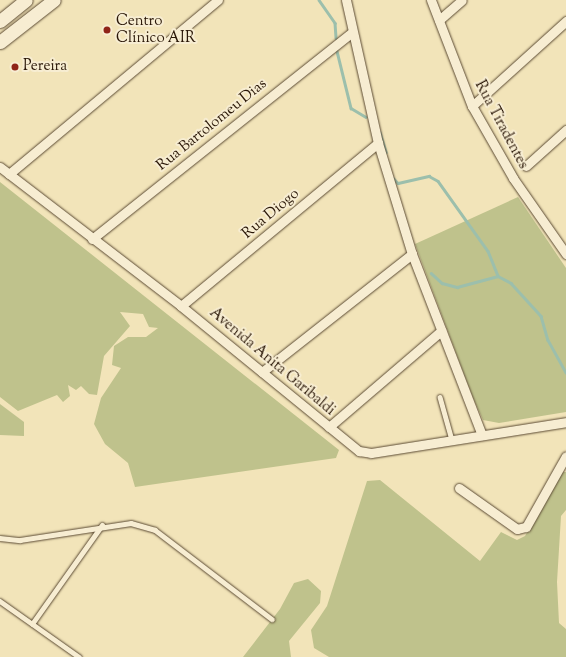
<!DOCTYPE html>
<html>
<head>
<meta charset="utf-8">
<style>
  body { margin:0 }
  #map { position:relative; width:566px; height:657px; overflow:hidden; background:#f2e4b9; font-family:"Sorts Mill Goudy",serif }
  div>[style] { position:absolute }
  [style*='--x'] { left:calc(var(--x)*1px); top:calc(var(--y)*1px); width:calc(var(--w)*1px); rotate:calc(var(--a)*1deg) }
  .green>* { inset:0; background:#bfc28c }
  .stream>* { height:2.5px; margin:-1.25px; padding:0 1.25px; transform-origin:1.25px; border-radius:1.25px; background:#9cbfac }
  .roads { filter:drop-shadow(0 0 1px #5b4a33) drop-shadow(0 0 1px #5b4a33) }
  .service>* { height:4.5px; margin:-2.25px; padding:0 2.25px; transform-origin:2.25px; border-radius:2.25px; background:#f7edd2 }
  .minor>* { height:9px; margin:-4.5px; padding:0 4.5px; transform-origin:4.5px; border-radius:4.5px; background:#f7edd2 }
  .secondary>* { height:13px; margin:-6.5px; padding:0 6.5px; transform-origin:6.5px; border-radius:6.5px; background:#f7edd2 }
  .dots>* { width:11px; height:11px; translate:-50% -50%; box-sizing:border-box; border:2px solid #f7edd2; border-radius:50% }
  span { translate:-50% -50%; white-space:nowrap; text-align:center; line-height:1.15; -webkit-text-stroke:4px #f7edd2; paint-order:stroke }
  .poi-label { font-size:15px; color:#291606 }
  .left { translate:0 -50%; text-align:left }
  .street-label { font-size:15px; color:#291606 }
</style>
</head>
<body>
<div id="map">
  <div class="green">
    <div style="clip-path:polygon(0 182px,339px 450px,336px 458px,135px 487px,128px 463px,105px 444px,94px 424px,101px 398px,121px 368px,112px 365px,114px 346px,128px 337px,146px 337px,158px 328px,149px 327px,143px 314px,120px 312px,130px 326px,104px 356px,97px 395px,89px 394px,81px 386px,76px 390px,68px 385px,70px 396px,63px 402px,57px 395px,18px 411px,0 397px)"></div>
    <div style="clip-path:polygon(518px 197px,566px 268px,566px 412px,499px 423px,483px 420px,473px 398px,415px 244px)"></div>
    <div style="clip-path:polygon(0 404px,24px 422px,24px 436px,0 435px)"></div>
    <div style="clip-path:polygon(562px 472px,566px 472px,566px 510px,561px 516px,557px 582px,559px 623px,566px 629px,566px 657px,329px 657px,314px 648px,311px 630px,327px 606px,367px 481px,380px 480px,480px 561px,501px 532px,517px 540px,525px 536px)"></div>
    <div style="clip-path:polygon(308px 579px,321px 591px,320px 603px,289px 641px,291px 657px,243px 657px,280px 609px,294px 583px)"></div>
  </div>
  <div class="stream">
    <div style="--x:319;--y:0;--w:28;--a:55"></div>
    <div style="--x:335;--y:23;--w:15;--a:86"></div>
    <div style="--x:337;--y:51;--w:59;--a:76.2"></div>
    <div style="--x:351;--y:108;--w:17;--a:31"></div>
    <div style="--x:380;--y:132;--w:21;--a:73"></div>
    <div style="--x:393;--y:178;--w:7;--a:45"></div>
    <div style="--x:398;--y:183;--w:32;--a:-13"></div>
    <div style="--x:429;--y:176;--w:10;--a:29"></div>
    <div style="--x:438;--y:181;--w:86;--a:54.5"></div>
    <div style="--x:488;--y:251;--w:27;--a:68"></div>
    <div style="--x:498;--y:276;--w:15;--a:28"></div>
    <div style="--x:511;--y:283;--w:45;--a:47.7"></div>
    <div style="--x:541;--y:316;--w:25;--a:74"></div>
    <div style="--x:548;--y:340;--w:37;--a:61"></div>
    <div style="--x:431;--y:273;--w:15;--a:42"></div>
    <div style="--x:442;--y:283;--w:16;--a:15"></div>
    <div style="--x:457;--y:287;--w:42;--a:-15"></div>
  </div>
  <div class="roads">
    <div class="service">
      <div style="--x:440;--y:397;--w:45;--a:74.4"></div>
      <div style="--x:0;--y:538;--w:20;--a:6"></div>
      <div style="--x:20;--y:540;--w:112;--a:-8.7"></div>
      <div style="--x:131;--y:523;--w:25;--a:16"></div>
      <div style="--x:155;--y:530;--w:147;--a:37.3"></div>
      <div style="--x:0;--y:601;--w:97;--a:35.3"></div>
      <div style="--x:32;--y:624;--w:121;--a:-54.7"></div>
    </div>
    <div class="minor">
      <div style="--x:346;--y:0;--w:147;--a:77.4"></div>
      <div style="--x:378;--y:143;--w:116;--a:73"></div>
      <div style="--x:412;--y:254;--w:194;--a:68.9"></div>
      <div style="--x:431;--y:0;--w:114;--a:68.9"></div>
      <div style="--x:472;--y:106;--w:83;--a:60.3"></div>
      <div style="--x:513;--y:178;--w:93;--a:55.1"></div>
      <div style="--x:439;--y:20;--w:30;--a:-41"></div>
      <div style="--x:472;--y:106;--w:127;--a:-42.1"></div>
      <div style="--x:526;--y:166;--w:54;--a:-42"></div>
      <div style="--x:0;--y:167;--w:228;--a:37.5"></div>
      <div style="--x:181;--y:306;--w:230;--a:39.2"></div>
      <div style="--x:359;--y:451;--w:12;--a:9"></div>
      <div style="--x:371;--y:453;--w:197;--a:-9"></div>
      <div style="--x:9;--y:174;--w:272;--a:-39.8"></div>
      <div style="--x:92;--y:239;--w:331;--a:-38.5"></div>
      <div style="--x:181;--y:306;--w:256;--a:-39.6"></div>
      <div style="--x:262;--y:372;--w:191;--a:-38.2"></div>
      <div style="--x:329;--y:427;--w:148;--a:-40.6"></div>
      <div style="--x:459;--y:488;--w:71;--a:35.3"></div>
      <div style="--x:517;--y:529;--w:9;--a:-13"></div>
      <div style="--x:526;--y:527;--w:81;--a:-60.6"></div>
    </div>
    <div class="secondary">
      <div style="--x:0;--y:21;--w:33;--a:-39"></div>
      <div style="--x:0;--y:42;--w:68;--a:-37.9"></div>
    </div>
  </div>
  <div class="dots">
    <div style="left:107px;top:30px;background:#8f2418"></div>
    <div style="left:15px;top:67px;background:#8f2418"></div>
  </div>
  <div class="poi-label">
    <span class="left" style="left:116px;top:30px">Centro<br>Clínico AIR</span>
    <span class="left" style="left:23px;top:67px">Pereira</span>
  </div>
  <div class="street-label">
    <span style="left:212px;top:125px;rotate:-39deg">Rua Bartolomeu Dias</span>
    <span style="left:501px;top:125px;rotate:62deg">Rua Tiradentes</span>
    <span style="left:271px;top:214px;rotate:-40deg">Rua Diogo</span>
    <span style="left:272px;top:362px;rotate:40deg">Avenida Anita Garibaldi</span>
  </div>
</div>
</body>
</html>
